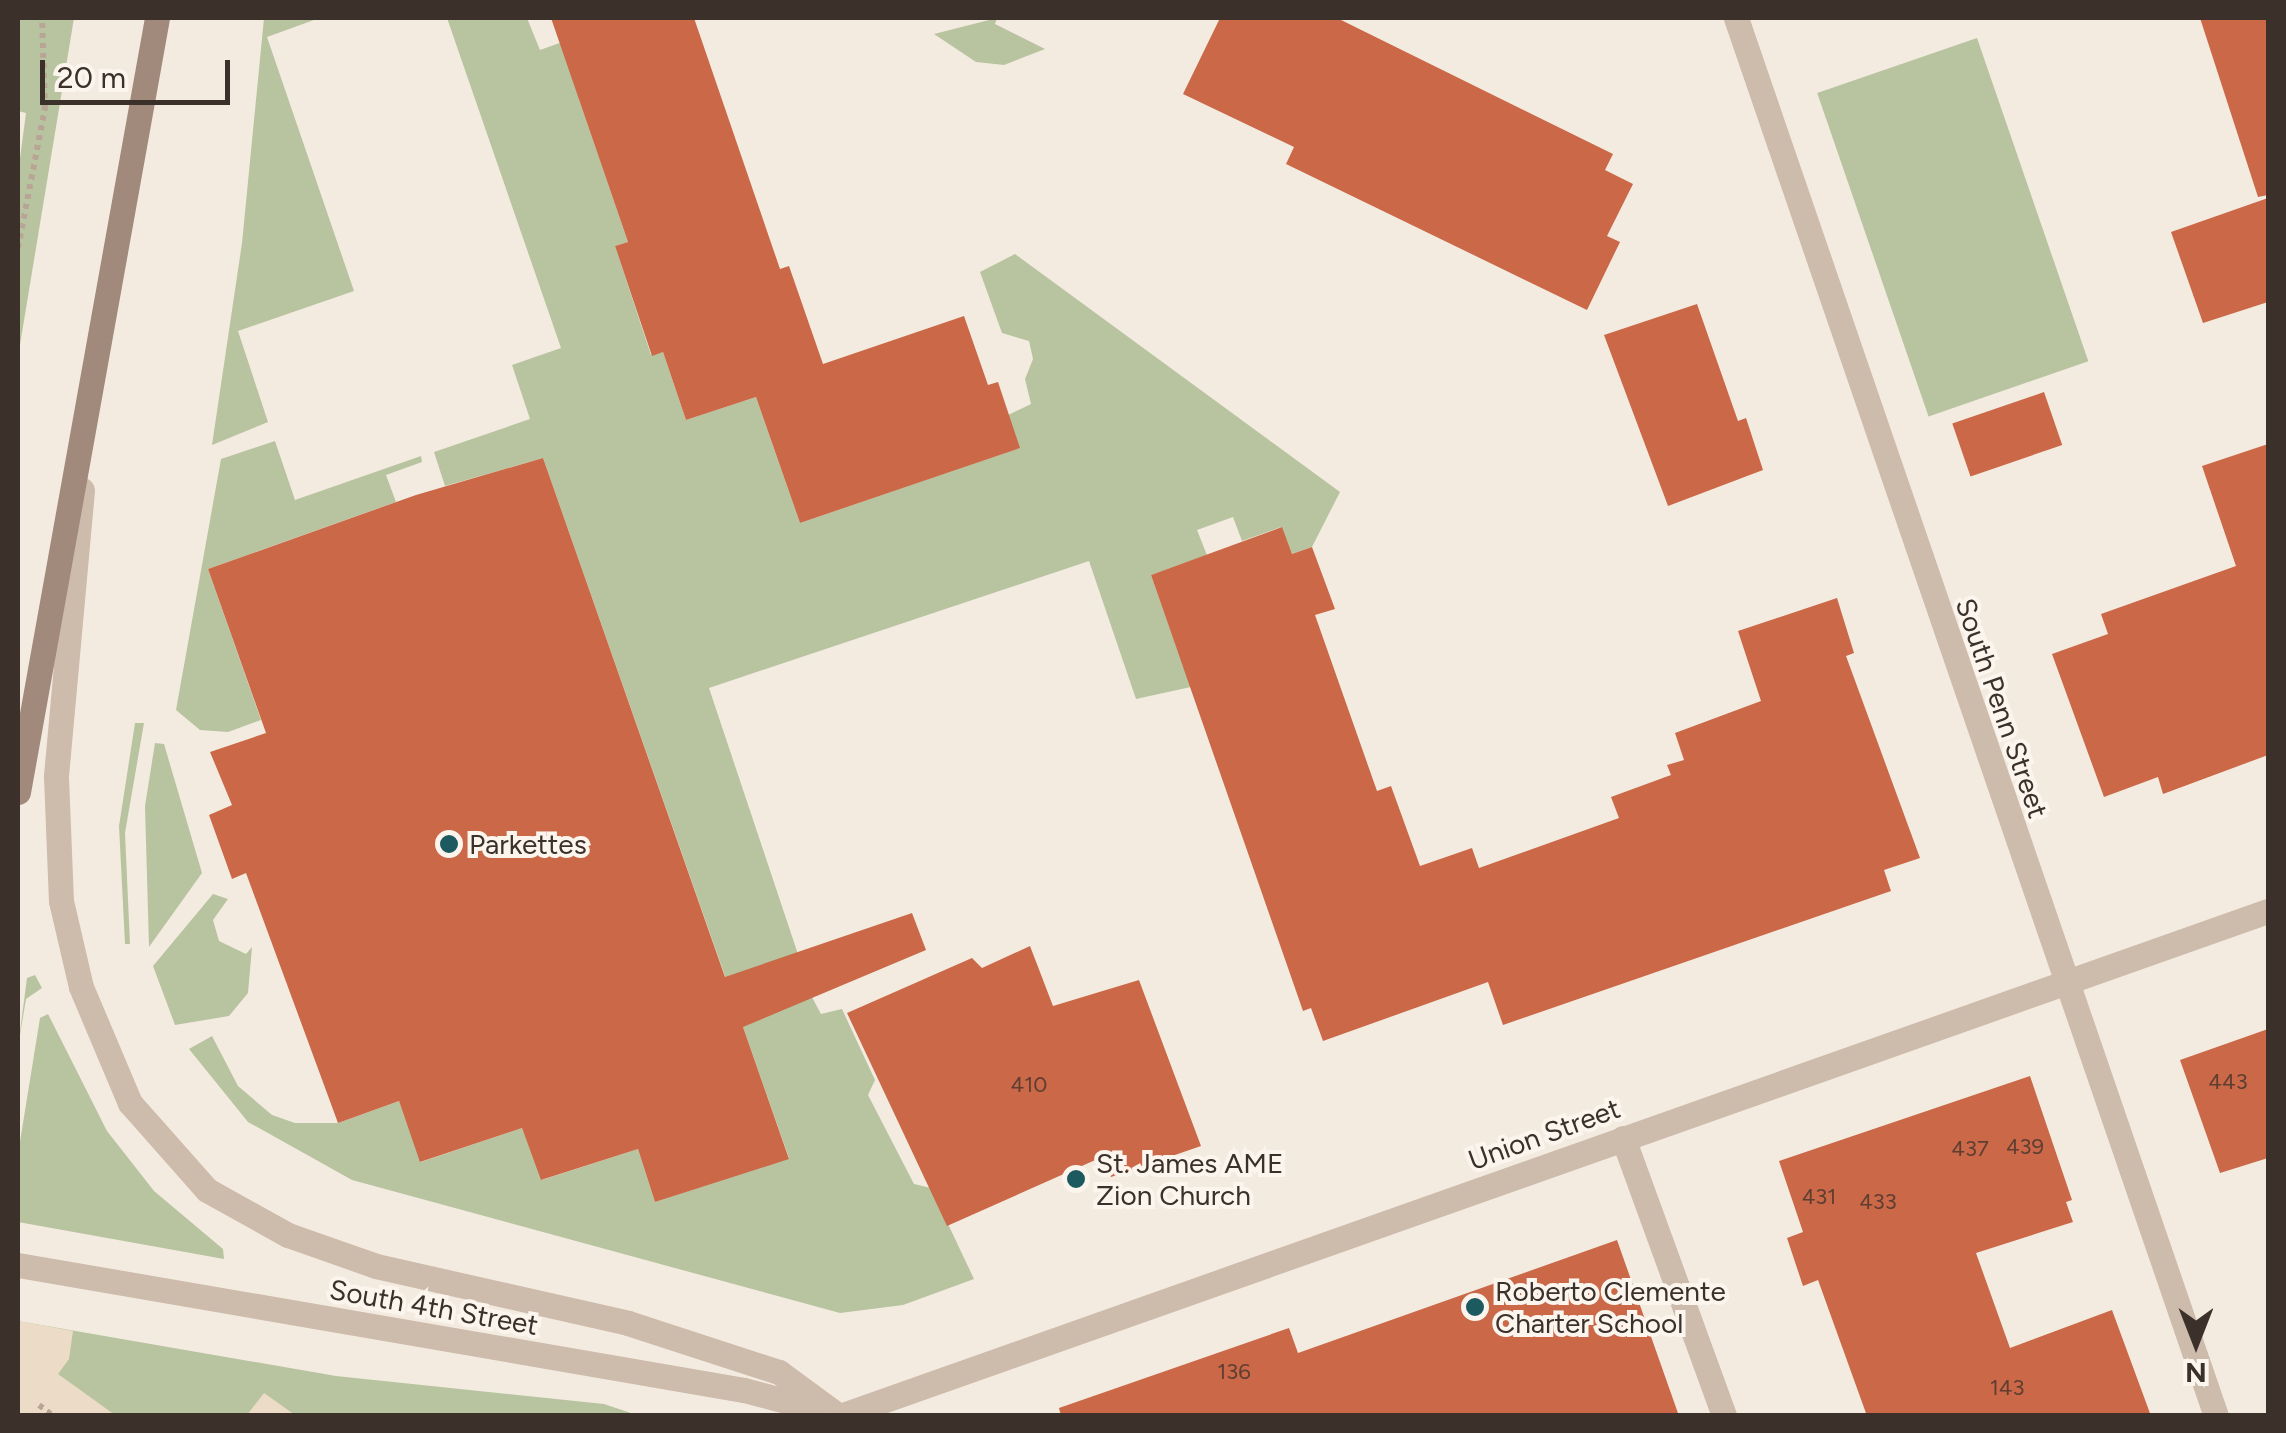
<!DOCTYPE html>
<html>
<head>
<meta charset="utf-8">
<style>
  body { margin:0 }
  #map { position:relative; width:2286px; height:1433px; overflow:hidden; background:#f4ebe0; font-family:Figtree,sans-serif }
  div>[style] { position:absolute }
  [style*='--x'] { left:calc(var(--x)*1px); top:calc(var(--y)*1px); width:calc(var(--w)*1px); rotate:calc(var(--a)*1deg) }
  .green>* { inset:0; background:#b8c49f; transform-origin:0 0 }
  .plaza>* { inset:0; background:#ecdcc7 }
  .building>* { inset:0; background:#ca6848; transform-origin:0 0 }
  .path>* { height:6px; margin-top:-3px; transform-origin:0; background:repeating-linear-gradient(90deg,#b9a595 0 5px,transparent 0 10px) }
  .service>* { height:25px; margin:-12.5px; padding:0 12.5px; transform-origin:12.5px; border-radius:12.5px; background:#cdbbab }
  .minor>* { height:25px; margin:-12.5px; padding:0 12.5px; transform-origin:12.5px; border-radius:12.5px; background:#cdbbab }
  .tertiary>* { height:25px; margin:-12.5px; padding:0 12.5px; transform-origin:12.5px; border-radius:12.5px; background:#cdbbab }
  .secondary>* { height:25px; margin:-12.5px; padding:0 12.5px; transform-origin:12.5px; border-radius:12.5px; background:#a18a7c }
  .dots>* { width:28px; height:28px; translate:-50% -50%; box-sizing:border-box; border:5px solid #fbf5ed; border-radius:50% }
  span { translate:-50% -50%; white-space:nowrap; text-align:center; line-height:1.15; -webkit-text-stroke:8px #fbf5ed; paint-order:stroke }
  .number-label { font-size:22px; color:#5f3e32 }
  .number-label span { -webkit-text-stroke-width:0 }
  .street-label { font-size:28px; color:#3b302a }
  .poi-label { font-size:28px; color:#3b302a }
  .left { translate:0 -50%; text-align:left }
  .frame { position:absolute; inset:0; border:20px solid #3b302a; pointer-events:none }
  .north { position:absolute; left:2146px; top:1293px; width:100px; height:100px; -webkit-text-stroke:8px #fbf5ed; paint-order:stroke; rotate:180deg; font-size:28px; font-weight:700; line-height:40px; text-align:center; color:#3b302a }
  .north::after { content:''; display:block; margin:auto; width:35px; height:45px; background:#3b302a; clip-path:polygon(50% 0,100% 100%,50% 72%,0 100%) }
  .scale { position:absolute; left:40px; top:60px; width:190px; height:45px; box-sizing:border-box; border:5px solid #3b302a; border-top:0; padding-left:12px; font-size:30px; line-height:35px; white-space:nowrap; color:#3b302a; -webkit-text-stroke:8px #fbf5ed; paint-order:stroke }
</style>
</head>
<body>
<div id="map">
  <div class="green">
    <div style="clip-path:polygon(18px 18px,74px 18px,18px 357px,18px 173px,26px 113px,18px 111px)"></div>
    <div style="clip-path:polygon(264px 18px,314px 20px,267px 37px,354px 291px,238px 331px,268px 422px,212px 445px,242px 243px)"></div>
    <div style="clip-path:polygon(447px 18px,527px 18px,540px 50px,627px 19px,579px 99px,628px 242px,615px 246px,651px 355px,663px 352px,686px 420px,756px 397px,800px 523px,1019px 448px,1008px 415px,1031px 404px,1025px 379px,1033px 359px,1029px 341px,1002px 333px,980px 272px,1015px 254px,1340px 492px,1312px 547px,1292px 554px,1281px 527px,1242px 541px,1233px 517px,1197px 530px,1207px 555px,1151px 575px,1183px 666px,1209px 683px,1136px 699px,1089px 561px,709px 688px,813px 999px,821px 1014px,842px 1009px,875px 1080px,868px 1095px,914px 1184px,931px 1188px,974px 1279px,903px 1305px,840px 1313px,352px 1180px,248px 1122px,189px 1049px,212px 1036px,238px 1086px,272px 1115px,295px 1123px,338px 1123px,399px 1101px,421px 1162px,522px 1128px,542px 1180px,638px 1149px,655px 1202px,789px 1158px,543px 458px,445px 486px,434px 452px,530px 419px,512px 365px,561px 348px)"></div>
    <div style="clip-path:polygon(997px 18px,995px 24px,1045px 49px,1004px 65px,976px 62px,934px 34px)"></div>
    <div style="left:1977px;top:38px;width:342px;height:169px;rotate:71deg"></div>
    <div style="clip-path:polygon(275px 441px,295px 500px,421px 456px,422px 462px,386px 475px,396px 502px,208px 569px,261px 720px,228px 732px,200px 730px,176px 710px,221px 459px)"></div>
    <div style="clip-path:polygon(135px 723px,144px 723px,125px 833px,130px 944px,125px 944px,119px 826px)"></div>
    <div style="clip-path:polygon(155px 743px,164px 744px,202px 873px,149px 947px,145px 806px)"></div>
    <div style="clip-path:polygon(213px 894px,228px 899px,213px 920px,219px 941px,246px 954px,252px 947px,248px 993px,229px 1016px,175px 1025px,153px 966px)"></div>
    <div style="clip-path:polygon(35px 975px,42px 988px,26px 999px,18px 1047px,27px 978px)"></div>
    <div style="clip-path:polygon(48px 1014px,107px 1131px,154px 1191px,223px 1249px,224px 1259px,18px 1222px,18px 1154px,40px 1018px)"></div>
    <div style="clip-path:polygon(18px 1321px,336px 1376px,604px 1404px,637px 1415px,18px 1415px)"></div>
  </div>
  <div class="plaza">
    <div style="clip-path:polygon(18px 1321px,73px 1331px,69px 1359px,58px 1374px,115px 1415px,18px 1415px)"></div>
    <div style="clip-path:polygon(264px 1393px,295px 1415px,247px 1415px)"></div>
  </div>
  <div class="building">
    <div style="clip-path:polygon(551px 18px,694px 18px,780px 269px,789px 266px,823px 364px,964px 316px,988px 385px,998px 382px,1020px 448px,800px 523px,756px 397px,686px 420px,663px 352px,652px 356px,615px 246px,628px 242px)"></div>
    <div style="clip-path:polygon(1220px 18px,1337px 18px,1613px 154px,1605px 170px,1633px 184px,1607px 236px,1620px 242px,1587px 310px,1286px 164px,1294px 147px,1183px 94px)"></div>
    <div style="clip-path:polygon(2200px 18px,2268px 18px,2268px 195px,2258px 197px)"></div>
    <div style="clip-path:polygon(2268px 198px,2268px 302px,2203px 323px,2171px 232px)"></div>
    <div style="clip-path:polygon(1697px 304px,1738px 421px,1746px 418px,1763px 470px,1668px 506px,1604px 335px)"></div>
    <div style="left:2044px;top:392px;width:56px;height:97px;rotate:71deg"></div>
    <div style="clip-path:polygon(2268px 444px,2268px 755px,2163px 794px,2158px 777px,2104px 797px,2052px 654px,2108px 634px,2101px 614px,2236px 566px,2202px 466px)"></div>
    <div style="clip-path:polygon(543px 458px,725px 977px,912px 913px,926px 950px,743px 1027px,789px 1159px,655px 1202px,638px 1149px,541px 1180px,522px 1128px,420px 1162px,399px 1101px,338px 1123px,246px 873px,232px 879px,209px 815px,232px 805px,210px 752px,266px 733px,208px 569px,416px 495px)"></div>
    <div style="clip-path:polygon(1282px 527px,1292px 554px,1312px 547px,1335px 609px,1315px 615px,1377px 791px,1391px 786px,1420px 866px,1472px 848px,1479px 868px,1619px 818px,1611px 797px,1671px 775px,1667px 765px,1684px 760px,1675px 733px,1761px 701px,1738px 631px,1837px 598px,1854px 653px,1846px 656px,1920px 858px,1884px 870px,1891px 891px,1503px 1025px,1488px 982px,1323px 1041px,1311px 1008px,1303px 1011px,1151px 575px)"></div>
    <div style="clip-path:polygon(1030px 946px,1053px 1006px,1139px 980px,1201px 1146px,1111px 1177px,1102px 1157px,947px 1226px,847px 1013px,972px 958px,982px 968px)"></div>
    <div style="clip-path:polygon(2268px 1029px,2268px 1158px,2220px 1173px,2180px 1060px)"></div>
    <div style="clip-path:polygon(2030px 1076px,2072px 1200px,2066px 1202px,2073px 1222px,1976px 1253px,2010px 1348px,2112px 1310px,2151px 1416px,1867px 1416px,1818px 1280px,1803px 1286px,1787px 1238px,1803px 1232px,1779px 1161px)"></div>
    <div style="clip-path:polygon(1617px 1240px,1679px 1416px,1061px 1416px,1059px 1408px,1289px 1328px,1298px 1353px)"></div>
  </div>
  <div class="path">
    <div style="--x:18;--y:248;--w:143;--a:-79.1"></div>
    <div style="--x:45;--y:108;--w:90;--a:-91.9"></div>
    <div style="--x:39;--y:1405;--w:18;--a:38"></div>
  </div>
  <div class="service">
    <div style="--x:1736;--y:18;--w:1478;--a:71.05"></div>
    <div style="--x:1623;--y:1138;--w:296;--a:70"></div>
  </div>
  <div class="minor">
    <div style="--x:18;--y:1265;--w:737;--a:9.77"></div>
    <div style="--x:744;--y:1390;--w:93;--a:14.9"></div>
  </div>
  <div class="tertiary">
    <div style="--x:82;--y:490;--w:288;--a:95.2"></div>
    <div style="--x:56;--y:777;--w:124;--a:87.7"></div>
    <div style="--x:61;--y:901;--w:88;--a:76.9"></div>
    <div style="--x:81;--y:987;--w:126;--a:67.1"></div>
    <div style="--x:130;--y:1103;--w:116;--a:48.5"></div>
    <div style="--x:207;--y:1190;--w:93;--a:29.1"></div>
    <div style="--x:288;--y:1235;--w:93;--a:19.4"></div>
    <div style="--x:376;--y:1266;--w:258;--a:12.7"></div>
    <div style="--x:628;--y:1323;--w:159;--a:18"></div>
    <div style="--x:779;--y:1372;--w:74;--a:36.3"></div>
    <div style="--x:840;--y:1416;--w:1515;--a:-19.48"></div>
  </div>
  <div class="secondary">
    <div style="--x:18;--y:792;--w:786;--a:-79.82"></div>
  </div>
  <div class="dots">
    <div style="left:449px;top:844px;background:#1d5a5f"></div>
    <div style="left:1076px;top:1179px;background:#1d5a5f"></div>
    <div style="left:1475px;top:1307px;background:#1d5a5f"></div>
  </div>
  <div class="number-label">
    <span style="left:2228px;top:1082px">443</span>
    <span style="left:1029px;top:1085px">410</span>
    <span style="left:2025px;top:1147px">439</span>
    <span style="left:1970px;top:1149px">437</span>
    <span style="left:1819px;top:1197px">431</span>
    <span style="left:1878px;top:1202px">433</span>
    <span style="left:1234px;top:1372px">136</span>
    <span style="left:2007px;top:1388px">143</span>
  </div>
  <div class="street-label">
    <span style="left:2002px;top:708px;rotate:71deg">South Penn Street</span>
    <span style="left:1544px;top:1134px;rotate:-20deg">Union Street</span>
    <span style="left:434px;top:1307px;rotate:10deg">South 4th Street</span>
  </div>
  <div class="poi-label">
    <span class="left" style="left:469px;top:844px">Parkettes</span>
    <span class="left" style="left:1096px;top:1179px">St. James AME<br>Zion Church</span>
    <span class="left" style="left:1495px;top:1307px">Roberto Clemente<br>Charter School</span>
  </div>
  <div class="frame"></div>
  <div class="north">N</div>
  <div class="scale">20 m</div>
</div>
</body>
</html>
